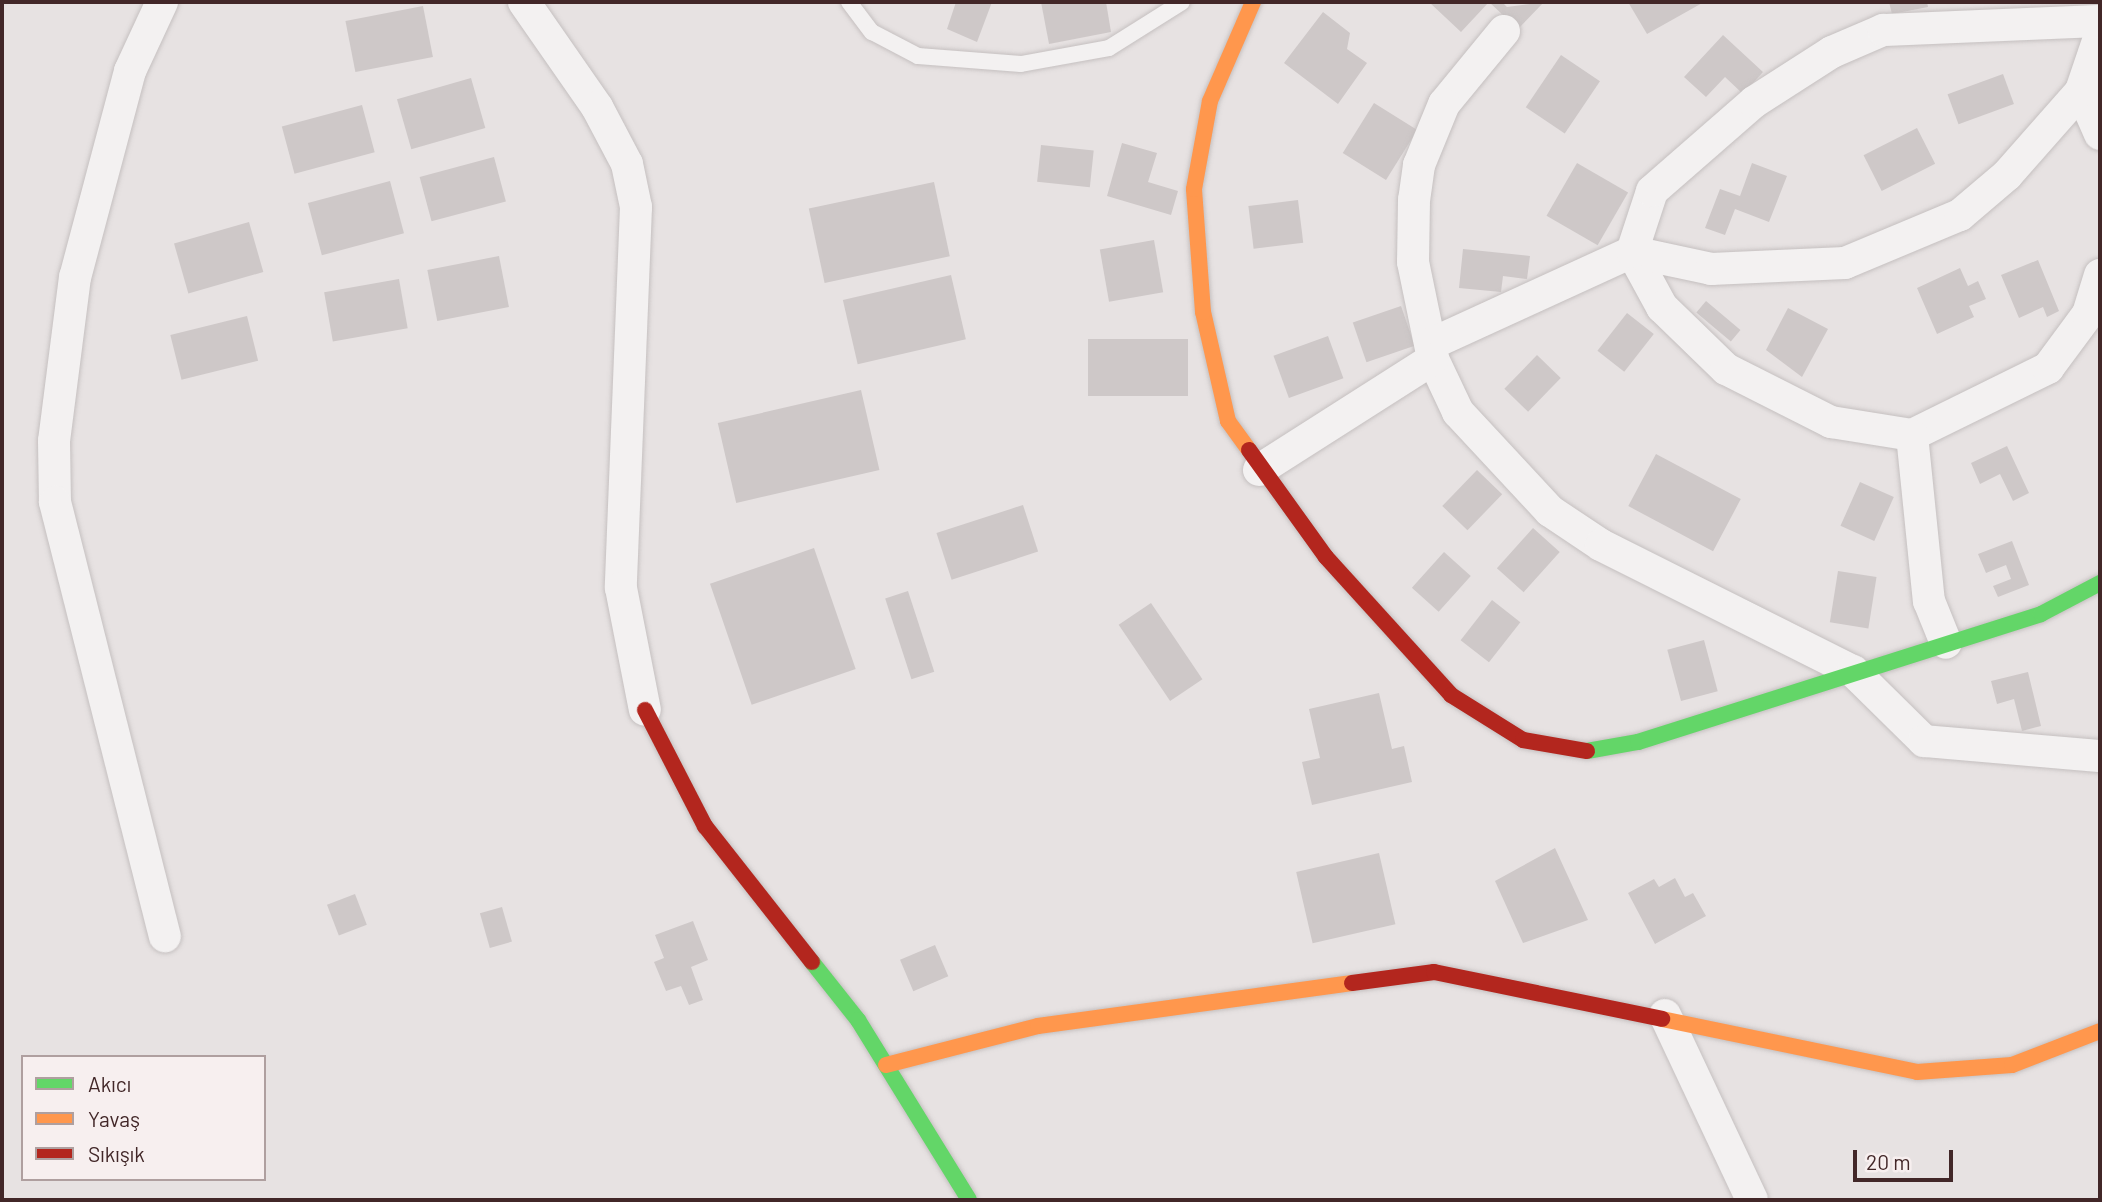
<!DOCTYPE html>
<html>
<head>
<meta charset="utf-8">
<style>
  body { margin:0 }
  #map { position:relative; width:2102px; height:1202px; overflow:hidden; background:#e7e2e2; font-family:Barlow,sans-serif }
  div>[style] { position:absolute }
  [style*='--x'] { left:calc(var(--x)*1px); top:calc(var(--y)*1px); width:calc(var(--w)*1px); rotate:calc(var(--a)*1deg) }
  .building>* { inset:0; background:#cec8c8; transform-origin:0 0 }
  .roads { filter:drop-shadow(0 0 2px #c5c0c0) drop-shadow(0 0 2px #c5c0c0) }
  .lane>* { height:16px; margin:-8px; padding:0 8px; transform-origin:8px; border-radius:8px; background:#f3f1f1 }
  .street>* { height:32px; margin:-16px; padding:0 16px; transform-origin:16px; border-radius:16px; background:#f3f1f1 }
  .fast>* { height:16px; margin:-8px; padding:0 8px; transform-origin:8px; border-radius:8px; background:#63d668 }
  .slow>* { height:16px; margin:-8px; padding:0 8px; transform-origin:8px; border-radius:8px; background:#ff974d }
  .jam>* { height:16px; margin:-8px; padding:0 8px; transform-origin:8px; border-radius:8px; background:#b3261e }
  span { translate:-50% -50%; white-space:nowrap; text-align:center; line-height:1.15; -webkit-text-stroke:5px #f7efef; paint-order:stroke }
  .frame { position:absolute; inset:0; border:4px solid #422728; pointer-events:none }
  .legend { position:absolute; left:21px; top:1055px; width:245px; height:126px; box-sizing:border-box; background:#f7efef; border:2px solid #af9f9f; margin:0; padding:9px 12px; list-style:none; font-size:21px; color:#422728 }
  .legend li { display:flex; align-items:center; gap:14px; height:35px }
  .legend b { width:35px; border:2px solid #af9f9f }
  .scale { position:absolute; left:1853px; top:1150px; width:100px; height:32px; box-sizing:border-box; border:4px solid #422728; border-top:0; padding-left:9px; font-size:21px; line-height:24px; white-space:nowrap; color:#422728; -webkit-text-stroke:5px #f7efef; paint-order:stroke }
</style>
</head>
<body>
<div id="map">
  <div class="building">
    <div style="clip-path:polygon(956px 2px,992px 2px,977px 42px,947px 29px)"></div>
    <div style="clip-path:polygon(1041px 2px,1106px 2px,1111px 32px,1049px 44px)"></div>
    <div style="clip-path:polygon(1429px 2px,1502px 2px,1507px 7px,1544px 2px,1518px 29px,1489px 2px,1461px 32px)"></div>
    <div style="clip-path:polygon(1628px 2px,1704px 2px,1647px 34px)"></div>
    <div style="clip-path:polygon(1889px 2px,1927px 2px,1928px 7px,1892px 14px)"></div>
    <div style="left:423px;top:6px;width:52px;height:79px;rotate:79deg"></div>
    <div style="clip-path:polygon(1323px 12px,1350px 33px,1347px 49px,1367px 63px,1338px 104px,1284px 63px)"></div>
    <div style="clip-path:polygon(1723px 35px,1763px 72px,1743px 94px,1725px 77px,1706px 97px,1684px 77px)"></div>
    <div style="left:1561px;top:55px;width:47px;height:63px;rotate:34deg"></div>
    <div style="left:2003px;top:74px;width:32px;height:59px;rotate:70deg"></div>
    <div style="left:471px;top:78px;width:52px;height:77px;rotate:74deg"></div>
    <div style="left:1374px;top:103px;width:51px;height:59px;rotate:32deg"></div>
    <div style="left:362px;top:105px;width:49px;height:83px;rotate:75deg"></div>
    <div style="left:1917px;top:128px;width:40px;height:60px;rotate:63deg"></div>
    <div style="clip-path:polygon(1122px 143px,1157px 153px,1148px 182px,1178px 191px,1171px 215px,1107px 196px)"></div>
    <div style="left:1041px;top:145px;width:53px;height:37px;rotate:6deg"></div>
    <div style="left:494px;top:157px;width:46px;height:77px;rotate:75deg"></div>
    <div style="left:1577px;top:163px;width:59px;height:61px;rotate:30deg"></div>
    <div style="clip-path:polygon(1752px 163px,1787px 176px,1769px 222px,1735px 209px,1725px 235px,1705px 228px,1720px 189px,1740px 196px)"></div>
    <div style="left:390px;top:181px;width:54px;height:85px;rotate:75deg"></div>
    <div style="left:934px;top:182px;width:76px;height:128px;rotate:78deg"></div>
    <div style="left:1298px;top:200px;width:43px;height:50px;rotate:83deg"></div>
    <div style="left:249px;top:222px;width:52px;height:78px;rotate:74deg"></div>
    <div style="left:1154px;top:240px;width:53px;height:55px;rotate:80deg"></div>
    <div style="clip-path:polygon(1463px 249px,1530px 256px,1527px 279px,1503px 276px,1501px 292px,1459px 288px)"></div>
    <div style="left:499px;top:256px;width:52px;height:73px;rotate:79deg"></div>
    <div style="clip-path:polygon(2038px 260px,2059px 311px,2047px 317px,2043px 307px,2019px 318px,2001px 275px)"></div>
    <div style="clip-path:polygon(1960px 268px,1968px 286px,1978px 281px,1986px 299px,1969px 306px,1974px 317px,1937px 334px,1917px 288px)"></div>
    <div style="left:951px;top:275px;width:66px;height:111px;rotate:77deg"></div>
    <div style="left:399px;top:279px;width:50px;height:76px;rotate:80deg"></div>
    <div style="left:1706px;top:301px;width:45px;height:15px;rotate:40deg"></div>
    <div style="left:1401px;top:306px;width:42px;height:51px;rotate:71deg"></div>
    <div style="clip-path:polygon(1788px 308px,1828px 329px,1802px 377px,1766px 350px)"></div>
    <div style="left:1627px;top:313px;width:34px;height:48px;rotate:38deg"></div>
    <div style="left:247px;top:316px;width:46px;height:79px;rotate:76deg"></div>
    <div style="left:1328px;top:336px;width:45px;height:58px;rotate:70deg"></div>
    <div style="left:1088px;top:339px;width:100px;height:57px"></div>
    <div style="left:1537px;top:355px;width:33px;height:47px;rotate:44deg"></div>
    <div style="left:861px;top:390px;width:82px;height:147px;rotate:77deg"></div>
    <div style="clip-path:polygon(2007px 446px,2029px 493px,2013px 501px,2000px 474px,1980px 484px,1971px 463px)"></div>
    <div style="left:1656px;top:454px;width:96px;height:59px;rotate:28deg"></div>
    <div style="left:1477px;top:470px;width:35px;height:50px;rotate:44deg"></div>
    <div style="left:1860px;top:482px;width:37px;height:48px;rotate:24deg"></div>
    <div style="left:1023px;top:505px;width:49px;height:91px;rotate:72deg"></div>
    <div style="left:1533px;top:528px;width:36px;height:54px;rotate:42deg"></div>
    <div style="clip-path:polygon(2012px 541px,2029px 585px,1998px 597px,1993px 586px,2011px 579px,2006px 565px,1986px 573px,1978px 554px)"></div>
    <div style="left:814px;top:548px;width:128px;height:110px;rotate:71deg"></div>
    <div style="left:1444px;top:552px;width:36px;height:48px;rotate:42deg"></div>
    <div style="left:1838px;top:571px;width:39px;height:52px;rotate:9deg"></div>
    <div style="left:908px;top:591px;width:85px;height:24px;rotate:72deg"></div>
    <div style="left:1492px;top:600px;width:36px;height:51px;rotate:38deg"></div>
    <div style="left:1151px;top:603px;width:92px;height:39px;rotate:56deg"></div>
    <div style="left:1704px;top:640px;width:53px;height:38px;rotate:75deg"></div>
    <div style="clip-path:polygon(2028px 672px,2041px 726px,2022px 731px,2014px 699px,1997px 704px,1991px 681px)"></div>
    <div style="clip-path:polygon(1379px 693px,1392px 749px,1404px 746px,1412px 782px,1312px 805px,1302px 762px,1320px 758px,1309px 709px)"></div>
    <div style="clip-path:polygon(1555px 848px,1588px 920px,1523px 943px,1495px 881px)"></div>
    <div style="left:1379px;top:853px;width:73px;height:85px;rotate:77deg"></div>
    <div style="clip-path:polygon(1675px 878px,1685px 897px,1693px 893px,1706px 916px,1655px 944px,1628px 893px,1654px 879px,1659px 887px)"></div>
    <div style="left:355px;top:894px;width:33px;height:30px;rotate:69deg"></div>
    <div style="left:502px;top:907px;width:36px;height:23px;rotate:74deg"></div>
    <div style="clip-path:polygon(693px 921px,708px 960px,691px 967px,703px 1000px,689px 1005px,681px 986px,666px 991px,654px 962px,664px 958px,655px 935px)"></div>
    <div style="left:935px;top:945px;width:34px;height:38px;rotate:67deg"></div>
  </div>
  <div class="roads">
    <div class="lane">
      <div style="--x:849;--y:2;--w:38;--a:53"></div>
      <div style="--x:872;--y:32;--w:52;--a:27.6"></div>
      <div style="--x:918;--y:56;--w:103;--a:4.4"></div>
      <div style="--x:1021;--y:64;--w:89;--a:-10.3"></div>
      <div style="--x:1109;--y:48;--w:86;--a:-32.2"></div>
    </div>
    <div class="street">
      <div style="--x:162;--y:2;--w:76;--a:114.9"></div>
      <div style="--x:130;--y:71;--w:213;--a:104.9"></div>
      <div style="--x:75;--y:277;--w:165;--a:97.3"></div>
      <div style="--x:54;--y:441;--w:61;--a:89.1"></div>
      <div style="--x:55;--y:502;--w:448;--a:75.8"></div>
      <div style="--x:524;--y:2;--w:128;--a:55.2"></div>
      <div style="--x:597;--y:107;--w:64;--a:62.2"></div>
      <div style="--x:627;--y:164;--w:44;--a:78.2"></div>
      <div style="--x:636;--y:207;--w:381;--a:92.3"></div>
      <div style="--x:621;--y:588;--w:124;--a:78.9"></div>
      <div style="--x:1504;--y:31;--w:94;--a:129.4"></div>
      <div style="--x:1444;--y:104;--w:66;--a:112.3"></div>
      <div style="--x:1419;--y:165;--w:35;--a:98"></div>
      <div style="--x:1414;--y:200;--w:62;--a:90.9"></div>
      <div style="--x:1413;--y:262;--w:99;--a:78.3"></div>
      <div style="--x:1433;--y:359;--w:59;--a:64.7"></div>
      <div style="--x:1458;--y:412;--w:135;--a:47.1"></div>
      <div style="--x:1550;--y:511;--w:61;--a:33.7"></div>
      <div style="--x:1601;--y:545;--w:282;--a:26.6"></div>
      <div style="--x:1853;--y:671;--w:100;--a:44.6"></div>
      <div style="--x:1924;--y:741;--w:177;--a:4.9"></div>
      <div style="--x:2081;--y:91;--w:47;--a:66.2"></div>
      <div style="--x:1632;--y:252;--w:63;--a:61.4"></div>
      <div style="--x:1662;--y:307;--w:89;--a:44.1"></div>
      <div style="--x:1726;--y:369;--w:118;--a:26.8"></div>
      <div style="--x:1831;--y:422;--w:82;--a:9.1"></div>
      <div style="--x:1912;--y:435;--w:152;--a:-26.2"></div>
      <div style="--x:2048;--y:368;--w:67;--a:-53.5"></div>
      <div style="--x:2088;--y:314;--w:41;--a:-72.9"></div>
      <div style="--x:1632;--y:252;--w:81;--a:12.1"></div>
      <div style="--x:1711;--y:269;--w:134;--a:-2.6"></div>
      <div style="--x:1845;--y:263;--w:125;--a:-22.7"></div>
      <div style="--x:1960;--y:215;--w:62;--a:-40.4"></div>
      <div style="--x:2007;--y:175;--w:112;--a:-48.6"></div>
      <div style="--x:2081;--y:91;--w:59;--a:-71.3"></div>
      <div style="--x:1431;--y:344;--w:221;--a:-24.6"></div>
      <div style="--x:1632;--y:252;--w:64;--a:-71.8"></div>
      <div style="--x:1652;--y:191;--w:135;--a:-41.1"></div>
      <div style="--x:1754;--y:102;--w:93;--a:-32.7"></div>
      <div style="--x:1832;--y:52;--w:56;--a:-23.3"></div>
      <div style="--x:1883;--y:30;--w:217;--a:-2.4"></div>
      <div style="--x:1912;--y:435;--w:167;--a:84.2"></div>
      <div style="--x:1929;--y:601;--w:45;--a:68"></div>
      <div style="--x:1259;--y:470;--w:206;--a:-32.5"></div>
      <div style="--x:1665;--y:1015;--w:204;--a:64.8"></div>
    </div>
    <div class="fast">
      <div style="--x:1587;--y:751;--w:52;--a:-10"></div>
      <div style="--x:1638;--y:742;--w:423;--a:-17.6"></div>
      <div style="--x:2041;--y:614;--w:67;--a:-27.7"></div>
      <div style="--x:812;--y:962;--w:74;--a:51.6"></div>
      <div style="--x:858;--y:1020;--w:211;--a:58.3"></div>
    </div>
    <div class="slow">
      <div style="--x:1249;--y:450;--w:36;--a:-126"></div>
      <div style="--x:1228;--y:421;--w:112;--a:-102.9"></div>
      <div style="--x:1203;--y:312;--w:123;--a:-94.2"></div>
      <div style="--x:1194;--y:189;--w:89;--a:-79.7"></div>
      <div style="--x:1210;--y:101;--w:108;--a:-66.5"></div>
      <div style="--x:1662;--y:1019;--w:260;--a:11.7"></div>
      <div style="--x:1917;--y:1072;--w:95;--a:-4.2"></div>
      <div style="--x:2012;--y:1065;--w:94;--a:-21.1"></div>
      <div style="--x:886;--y:1065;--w:157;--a:-14.4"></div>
      <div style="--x:1038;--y:1026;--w:317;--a:-7.8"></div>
    </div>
    <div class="jam">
      <div style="--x:1249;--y:450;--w:132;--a:54.3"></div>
      <div style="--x:1326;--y:557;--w:186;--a:47.8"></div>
      <div style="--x:1451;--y:695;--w:85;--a:32"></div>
      <div style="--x:1523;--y:740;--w:65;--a:9.8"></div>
      <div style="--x:645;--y:710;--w:131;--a:62.7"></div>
      <div style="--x:705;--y:826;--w:173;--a:51.8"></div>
      <div style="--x:1352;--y:983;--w:83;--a:-7.6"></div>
      <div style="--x:1434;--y:972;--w:233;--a:11.6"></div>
    </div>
  </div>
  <div class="frame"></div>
  <ul class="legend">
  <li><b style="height:9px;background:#63d668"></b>Akıcı</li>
  <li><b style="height:9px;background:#ff974d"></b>Yavaş</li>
  <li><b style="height:9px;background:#b3261e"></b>Sıkışık</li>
  </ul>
  <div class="scale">20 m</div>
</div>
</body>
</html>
